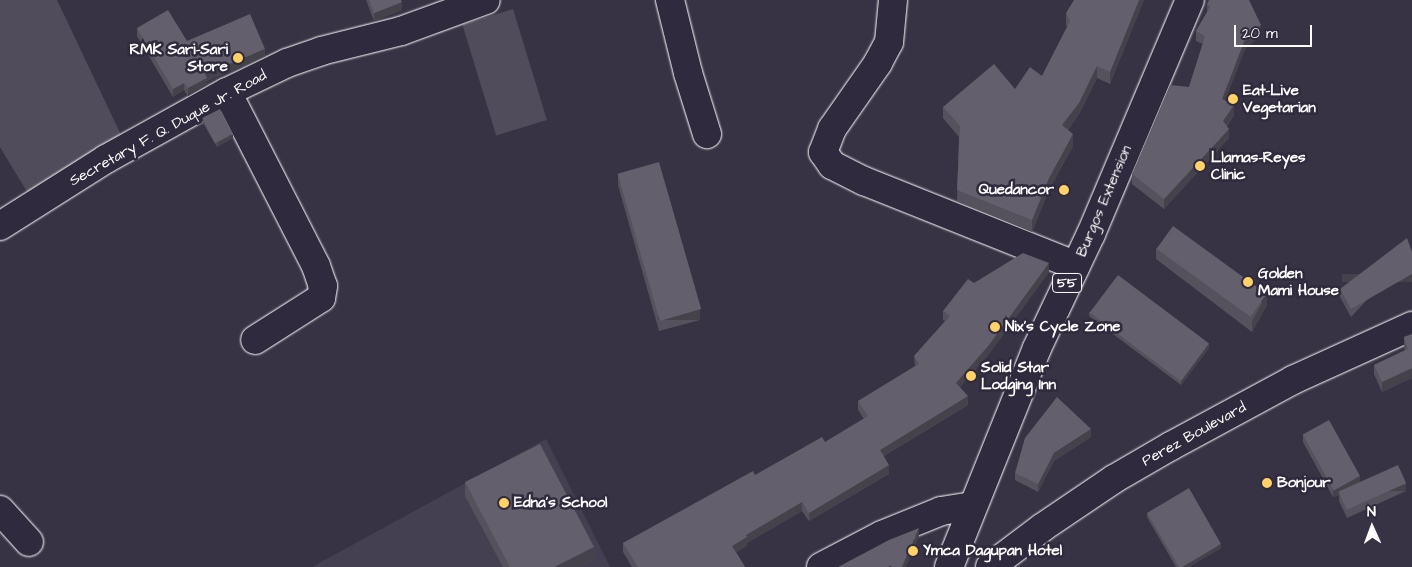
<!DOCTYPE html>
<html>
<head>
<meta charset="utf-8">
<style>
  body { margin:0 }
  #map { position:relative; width:1412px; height:567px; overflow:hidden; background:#373345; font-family:"Architects Daughter",sans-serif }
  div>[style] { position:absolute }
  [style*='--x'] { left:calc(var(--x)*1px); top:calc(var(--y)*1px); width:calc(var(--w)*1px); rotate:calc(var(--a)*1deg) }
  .built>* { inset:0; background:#444051 }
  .green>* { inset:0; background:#514c5c; transform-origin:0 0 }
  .roads { filter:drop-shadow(0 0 1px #fff) drop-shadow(0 0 1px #fff) }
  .minor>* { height:28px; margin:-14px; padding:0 14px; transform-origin:14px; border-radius:14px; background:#2f2a3d }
  .primary>* { height:28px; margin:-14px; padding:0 14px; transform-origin:14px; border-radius:14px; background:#2f2a3d }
  .wall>* { inset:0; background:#55525e }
  .shaded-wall>* { inset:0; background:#45424c; transform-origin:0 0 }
  .building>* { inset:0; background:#635f6d; transform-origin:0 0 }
  .dots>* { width:14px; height:14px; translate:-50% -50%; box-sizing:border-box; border:2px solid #2f2a3d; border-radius:50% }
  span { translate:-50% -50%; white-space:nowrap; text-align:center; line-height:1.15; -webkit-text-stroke:5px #2f2a3d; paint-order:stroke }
  .shield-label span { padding:1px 4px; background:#2f2a3d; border:1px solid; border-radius:4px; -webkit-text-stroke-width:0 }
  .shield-label { font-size:14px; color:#fff; font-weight:700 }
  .poi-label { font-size:15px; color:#fff; font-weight:700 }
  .right { translate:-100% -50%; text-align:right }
  .left { translate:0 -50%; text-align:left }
  .street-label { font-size:15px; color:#fff }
  .north { position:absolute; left:1347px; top:502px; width:50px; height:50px; -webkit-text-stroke:4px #2f2a3d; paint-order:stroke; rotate:358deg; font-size:14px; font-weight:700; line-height:20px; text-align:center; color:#fff }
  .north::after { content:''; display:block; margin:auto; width:18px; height:22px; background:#fff; clip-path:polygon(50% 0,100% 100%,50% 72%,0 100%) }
  .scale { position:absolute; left:1234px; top:25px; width:78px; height:22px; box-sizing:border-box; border:2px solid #fff; border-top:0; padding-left:6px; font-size:15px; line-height:18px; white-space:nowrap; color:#fff; -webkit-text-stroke:4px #2f2a3d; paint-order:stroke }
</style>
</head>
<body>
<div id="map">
  <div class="built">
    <div style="clip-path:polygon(546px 439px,610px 567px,312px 567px)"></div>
  </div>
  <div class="green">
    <div style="clip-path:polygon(0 0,57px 0,122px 137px,32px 200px,0 147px)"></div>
    <div style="left:513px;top:9px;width:116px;height:53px;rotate:73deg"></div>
  </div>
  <div class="roads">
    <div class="minor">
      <div style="--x:670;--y:0;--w:75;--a:76.1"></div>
      <div style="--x:688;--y:73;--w:64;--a:72.7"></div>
      <div style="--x:893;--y:0;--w:42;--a:95.4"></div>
      <div style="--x:889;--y:42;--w:24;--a:118"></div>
      <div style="--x:878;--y:63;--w:80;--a:124.9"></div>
      <div style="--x:832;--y:129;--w:25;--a:111"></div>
      <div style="--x:823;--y:152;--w:16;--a:55"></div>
      <div style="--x:832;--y:165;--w:36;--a:27"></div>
      <div style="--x:864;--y:181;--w:228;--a:21.8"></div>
      <div style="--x:227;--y:92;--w:195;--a:62.9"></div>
      <div style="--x:316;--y:266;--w:21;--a:71"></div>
      <div style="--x:323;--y:286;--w:12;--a:99"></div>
      <div style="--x:321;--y:298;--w:78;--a:147.5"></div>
      <div style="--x:0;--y:226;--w:125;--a:-32.3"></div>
      <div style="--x:106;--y:159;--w:138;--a:-29"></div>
      <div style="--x:227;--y:92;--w:67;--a:-25.8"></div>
      <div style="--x:287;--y:63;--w:36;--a:-19"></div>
      <div style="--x:321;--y:51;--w:82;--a:-14"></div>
      <div style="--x:401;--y:31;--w:90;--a:-20"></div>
      <div style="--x:0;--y:510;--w:43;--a:47.8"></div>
      <div style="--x:821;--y:567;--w:69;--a:-27.7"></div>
      <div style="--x:882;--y:535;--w:64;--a:-22.1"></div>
      <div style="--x:941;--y:511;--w:32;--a:-9"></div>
    </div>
    <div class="primary">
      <div style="--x:949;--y:567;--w:236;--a:-68.1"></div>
      <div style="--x:1037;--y:348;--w:126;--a:-64.7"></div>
      <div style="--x:1091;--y:234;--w:254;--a:-67.1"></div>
      <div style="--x:990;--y:567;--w:66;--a:-37"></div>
      <div style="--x:1043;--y:527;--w:86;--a:-34.1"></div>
      <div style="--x:1114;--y:479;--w:66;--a:-30.1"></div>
      <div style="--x:1171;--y:446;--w:139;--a:-28.4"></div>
      <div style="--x:1293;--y:380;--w:131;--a:-24.4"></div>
    </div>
  </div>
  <div class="wall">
    <div style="clip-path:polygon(366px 0,401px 0,402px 10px,374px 21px)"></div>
    <div style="clip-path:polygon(1144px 0,1110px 84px,1097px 78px,1079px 114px,1068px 130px,1073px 146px,1049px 190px,1032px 232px,957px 201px,959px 137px,943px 118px,943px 107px,1015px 89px,1042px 76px,1067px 27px,1066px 25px,1066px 13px)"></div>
    <div style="clip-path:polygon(1207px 4px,1261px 35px,1245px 49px,1225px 100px,1234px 115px,1227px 126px,1229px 138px,1164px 209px,1132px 184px,1132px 174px,1189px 87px,1203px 44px,1196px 41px,1196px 31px,1207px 12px)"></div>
    <div style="clip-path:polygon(137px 28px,187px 41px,265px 56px,207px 81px,207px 85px,188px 96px,184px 90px,173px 97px,137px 36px)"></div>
    <div style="clip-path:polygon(203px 119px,233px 138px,217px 147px,203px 123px)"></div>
    <div style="clip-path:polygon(618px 174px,700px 320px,659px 331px,618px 185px)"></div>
    <div style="clip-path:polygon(1156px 248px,1267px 305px,1252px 332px,1156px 259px)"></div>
    <div style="clip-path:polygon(1412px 252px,1351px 317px,1340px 297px,1340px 289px)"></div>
    <div style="clip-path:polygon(1049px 272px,989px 354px,960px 387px,968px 405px,884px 456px,889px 474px,809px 521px,802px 511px,747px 543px,747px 546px,736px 552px,745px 567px,632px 567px,623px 552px,623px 543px,755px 475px,825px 442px,864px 419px,858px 410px,858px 401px,915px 366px,914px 356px,945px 321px,943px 320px,943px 311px,974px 283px)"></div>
    <div style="clip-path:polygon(1089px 312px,1209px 348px,1181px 385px,1089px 316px)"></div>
    <div style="clip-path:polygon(1412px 334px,1412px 378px,1382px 392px,1374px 374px,1374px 365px,1405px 350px,1404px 347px,1404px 337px)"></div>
    <div style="clip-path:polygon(1303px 434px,1360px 483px,1406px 491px,1347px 518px,1339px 501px,1339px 495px,1333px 497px,1303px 442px)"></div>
    <div style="clip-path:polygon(1091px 437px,1054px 461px,1038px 492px,1015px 480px,1015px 473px)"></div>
    <div style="clip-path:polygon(465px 482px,594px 560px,580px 567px,503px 567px,465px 496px)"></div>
    <div style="clip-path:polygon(1147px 513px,1221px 548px,1189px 567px,1176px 567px,1147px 517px)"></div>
  </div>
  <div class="shaded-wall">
    <div style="clip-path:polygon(1139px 0,1144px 0,1110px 84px,1110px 72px)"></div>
    <div style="clip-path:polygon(402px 2px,402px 10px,374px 21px,374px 13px)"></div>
    <div style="clip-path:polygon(1261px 25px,1261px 35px,1245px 49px,1222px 109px,1222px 99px,1245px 39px)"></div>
    <div style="clip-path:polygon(265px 49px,265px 56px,207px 81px,207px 85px,188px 96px,188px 88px,205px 74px)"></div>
    <div style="clip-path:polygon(1097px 66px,1097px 78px,1079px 114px,1062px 137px,1062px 125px)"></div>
    <div style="clip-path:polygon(184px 83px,184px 90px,173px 97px,173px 89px)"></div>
    <div style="clip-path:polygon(1234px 105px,1234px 115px,1223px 130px,1223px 121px)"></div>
    <div style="clip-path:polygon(1229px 129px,1229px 138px,1164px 209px,1164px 199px)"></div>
    <div style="clip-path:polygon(233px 134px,233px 138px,217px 147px,217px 143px)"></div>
    <div style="clip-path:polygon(1073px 134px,1073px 146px,1049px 190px,1032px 232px,1032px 220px,1049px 178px)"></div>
    <div style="clip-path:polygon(1049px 263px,1049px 272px,989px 354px,956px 392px,956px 383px)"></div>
    <div style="left:1412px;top:274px;width:8px;height:70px;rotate:90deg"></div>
    <div style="clip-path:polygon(1267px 294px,1267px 305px,1252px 332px,1252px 321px)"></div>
    <div style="left:700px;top:309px;width:11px;height:42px;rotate:90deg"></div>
    <div style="clip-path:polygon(1209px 343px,1209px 348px,1181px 385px,1181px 381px)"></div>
    <div style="clip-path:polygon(1412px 368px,1412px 378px,1382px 392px,1382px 382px)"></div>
    <div style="clip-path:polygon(968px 396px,968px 405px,880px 458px,880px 450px)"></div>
    <div style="clip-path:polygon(1091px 429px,1091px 437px,1054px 461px,1038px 492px,1038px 484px,1054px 453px)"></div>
    <div style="clip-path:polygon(889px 465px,889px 474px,809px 521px,809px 513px)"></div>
    <div style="clip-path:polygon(1360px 476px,1360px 483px,1339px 493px,1339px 495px,1333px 497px,1333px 490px)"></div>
    <div style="left:1406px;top:483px;width:8px;height:65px;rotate:90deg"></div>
    <div style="clip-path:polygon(802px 502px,802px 511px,747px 543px,747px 546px,732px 555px,732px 546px,746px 535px)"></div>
    <div style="clip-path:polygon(919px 528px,919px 537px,906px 567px,902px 567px)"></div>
    <div style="clip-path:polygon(1221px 544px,1221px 548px,1189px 567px,1182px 567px)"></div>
    <div style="clip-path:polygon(594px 547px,594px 560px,580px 567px,554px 567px)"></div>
  </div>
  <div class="building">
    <div style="clip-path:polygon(369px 0,401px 0,402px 2px,374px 13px)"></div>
    <div style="clip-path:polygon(1074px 0,1139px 0,1110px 72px,1097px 66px,1079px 103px,1062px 125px,1073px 134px,1049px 178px,1032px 220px,957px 190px,960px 126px,943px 107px,994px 64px,1015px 89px,1030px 67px,1042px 76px,1070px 21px,1066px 13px)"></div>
    <div style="clip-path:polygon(1209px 0,1249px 0,1261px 25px,1245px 39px,1222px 99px,1234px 105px,1223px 121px,1229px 129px,1164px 199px,1132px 174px,1170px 85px,1189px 87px,1205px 36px,1196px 31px,1210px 7px,1207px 4px)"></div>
    <div style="clip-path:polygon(168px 10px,187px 41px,250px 14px,265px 49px,205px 74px,207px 78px,188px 88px,184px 83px,173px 89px,137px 28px)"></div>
    <div style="left:220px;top:109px;width:28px;height:20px;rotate:63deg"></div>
    <div style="left:659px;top:162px;width:153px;height:43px;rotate:74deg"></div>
    <div style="left:1173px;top:226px;width:116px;height:28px;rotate:36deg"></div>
    <div style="clip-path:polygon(1407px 238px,1412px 252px,1412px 274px,1351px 309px,1340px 289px)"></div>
    <div style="clip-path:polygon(1023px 253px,1049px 263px,989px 345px,956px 383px,968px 396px,880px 450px,889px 465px,809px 513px,802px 502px,746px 535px,747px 537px,732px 546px,745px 567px,638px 567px,623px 543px,753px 471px,755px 475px,822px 437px,825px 442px,868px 416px,858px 401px,919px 364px,914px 356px,950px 316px,943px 311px,968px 279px,974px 283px)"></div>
    <div style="left:1118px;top:275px;width:114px;height:47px;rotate:37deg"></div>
    <div style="clip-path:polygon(1412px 334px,1412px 368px,1382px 382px,1374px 365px,1408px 349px,1404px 337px)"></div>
    <div style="clip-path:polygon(1057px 397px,1091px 429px,1054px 453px,1038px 484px,1015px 473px,1025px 438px)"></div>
    <div style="left:1329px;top:420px;width:64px;height:30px;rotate:61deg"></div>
    <div style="clip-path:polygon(540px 444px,594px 547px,554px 567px,510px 567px,465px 482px)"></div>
    <div style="left:1398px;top:465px;width:20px;height:65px;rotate:66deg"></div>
    <div style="clip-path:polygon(1189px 488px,1221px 544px,1182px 567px,1179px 567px,1147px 513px)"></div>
    <div style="clip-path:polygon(919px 528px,902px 567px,892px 567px,890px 566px,888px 567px,838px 567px,889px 540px)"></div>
  </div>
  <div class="dots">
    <div style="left:238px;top:58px;background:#ffd166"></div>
    <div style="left:1233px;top:99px;background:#ffd166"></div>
    <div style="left:1200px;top:166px;background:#ffd166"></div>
    <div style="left:1064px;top:190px;background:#ffd166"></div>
    <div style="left:1248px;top:282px;background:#ffd166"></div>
    <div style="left:995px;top:327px;background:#ffd166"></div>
    <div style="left:971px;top:376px;background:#ffd166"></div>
    <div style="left:1267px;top:483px;background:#ffd166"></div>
    <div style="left:504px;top:503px;background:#ffd166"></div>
    <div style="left:913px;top:551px;background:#ffd166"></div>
  </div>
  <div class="shield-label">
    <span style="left:1067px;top:283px">55</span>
  </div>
  <div class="poi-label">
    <span class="right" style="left:228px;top:58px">RMK Sari-Sari<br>Store</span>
    <span class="left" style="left:1243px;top:99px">Eat-Live<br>Vegetarian</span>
    <span class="left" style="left:1211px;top:166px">Llamas-Reyes<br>Clinic</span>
    <span class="right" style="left:1054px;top:190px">Quedancor</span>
    <span class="left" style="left:1258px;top:282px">Golden<br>Mami House</span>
    <span class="left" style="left:1005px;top:327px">Nix's Cycle Zone</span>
    <span class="left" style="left:981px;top:376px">Solid Star<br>Lodging Inn</span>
    <span class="left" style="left:1277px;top:483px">Bonjour</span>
    <span class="left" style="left:514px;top:503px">Edna's School</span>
    <span class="left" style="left:923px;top:551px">Ymca Dagupan Hotel</span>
  </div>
  <div class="street-label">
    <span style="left:168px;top:128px;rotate:-29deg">Secretary F. Q. Duque Jr. Road</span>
    <span style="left:1104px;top:201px;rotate:-67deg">Burgos Extension</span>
    <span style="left:1194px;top:434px;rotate:-29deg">Perez Boulevard</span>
  </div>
  <div class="north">N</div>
  <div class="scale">20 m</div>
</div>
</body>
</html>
